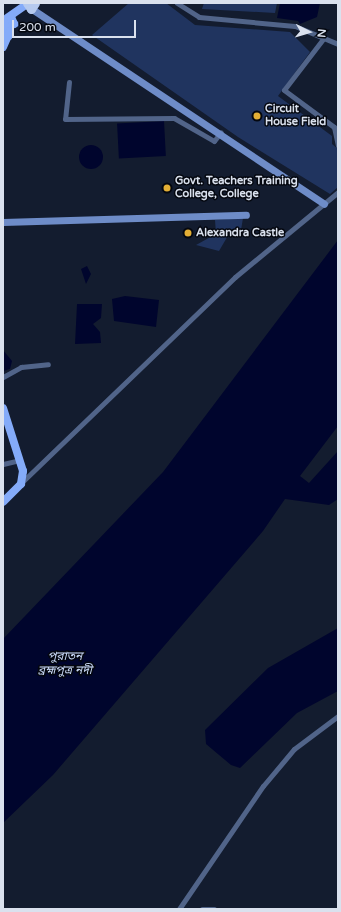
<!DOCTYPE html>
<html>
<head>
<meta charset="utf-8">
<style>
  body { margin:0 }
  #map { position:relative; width:341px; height:912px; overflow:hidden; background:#131c2f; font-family:"Varela Round","Noto Sans Bengali",sans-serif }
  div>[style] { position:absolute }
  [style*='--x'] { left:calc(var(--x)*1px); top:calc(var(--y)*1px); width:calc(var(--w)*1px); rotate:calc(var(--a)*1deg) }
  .green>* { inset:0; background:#20345f }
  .water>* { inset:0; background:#00052d; transform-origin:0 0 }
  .round { border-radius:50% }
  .street>* { height:5px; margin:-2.5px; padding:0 2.5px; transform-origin:2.5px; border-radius:2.5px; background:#516489 }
  .secondary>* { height:7px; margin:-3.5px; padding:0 3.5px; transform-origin:3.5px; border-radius:3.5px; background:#6e8cc8 }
  .primary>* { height:8px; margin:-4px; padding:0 4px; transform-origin:4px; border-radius:4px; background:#84abf9 }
  .highway>* { height:9px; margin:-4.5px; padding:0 4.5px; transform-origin:4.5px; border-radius:4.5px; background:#b6caef }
  .dots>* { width:11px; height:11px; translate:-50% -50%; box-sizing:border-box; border:2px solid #04070f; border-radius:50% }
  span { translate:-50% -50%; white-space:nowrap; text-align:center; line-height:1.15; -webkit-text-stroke:3px #04070f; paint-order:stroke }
  .poi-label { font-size:11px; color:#dae1ee; font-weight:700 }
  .left { translate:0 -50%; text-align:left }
  .water-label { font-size:12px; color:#c9d9f7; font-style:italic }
  .frame { position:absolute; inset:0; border:4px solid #dae1ee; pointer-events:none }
  .north { position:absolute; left:289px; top:12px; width:40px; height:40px; -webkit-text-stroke:3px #04070f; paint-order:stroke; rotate:95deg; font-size:11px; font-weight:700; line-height:16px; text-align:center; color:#dae1ee }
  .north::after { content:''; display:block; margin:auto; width:14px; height:18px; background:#dae1ee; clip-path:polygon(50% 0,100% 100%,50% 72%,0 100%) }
  .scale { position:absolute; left:12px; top:20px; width:124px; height:18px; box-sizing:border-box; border:2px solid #dae1ee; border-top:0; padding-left:5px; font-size:12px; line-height:14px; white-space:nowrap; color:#dae1ee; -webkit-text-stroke:3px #04070f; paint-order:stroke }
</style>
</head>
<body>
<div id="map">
  <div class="green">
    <div style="clip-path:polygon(129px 3px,166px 3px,195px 25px,290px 32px,310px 52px,278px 96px,332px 136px,332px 144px,338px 149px,338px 187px,330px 194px,238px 137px,92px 35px)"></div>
    <div style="clip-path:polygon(204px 3px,277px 3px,275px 13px,202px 9px)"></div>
    <div style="clip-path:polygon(243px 218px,240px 236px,229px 234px,219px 251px,196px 245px,216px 234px,215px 220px)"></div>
  </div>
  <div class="water">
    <div style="clip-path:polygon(280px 3px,320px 3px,317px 17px,300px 24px,298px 21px,277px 18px)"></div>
    <div style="left:164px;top:121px;width:35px;height:47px;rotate:87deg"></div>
    <div class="round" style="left:79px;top:145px;width:24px;height:24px"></div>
    <div style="clip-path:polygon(338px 240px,338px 426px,300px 476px,309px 483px,338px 451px,338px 499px,329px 505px,285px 499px,263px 531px,53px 775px,3px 823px,3px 639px,163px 472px)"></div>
    <div style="clip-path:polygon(87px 266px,91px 274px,86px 284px,81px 269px)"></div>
    <div style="clip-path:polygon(125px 296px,159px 300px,156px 327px,114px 321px,112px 299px)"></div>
    <div style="clip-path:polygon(77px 304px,102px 304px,101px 318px,93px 324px,100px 332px,101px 343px,75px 344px)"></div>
    <div style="clip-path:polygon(3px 350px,12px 361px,10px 369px,3px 371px)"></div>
    <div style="clip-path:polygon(338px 628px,338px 691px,297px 713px,240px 768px,231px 765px,206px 744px,205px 730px,268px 668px)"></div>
  </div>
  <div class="street">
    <div style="--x:177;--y:3;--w:26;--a:32"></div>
    <div style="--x:199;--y:17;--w:96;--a:5.4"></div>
    <div style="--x:295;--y:26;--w:47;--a:22.7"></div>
    <div style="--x:323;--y:39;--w:64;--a:127.4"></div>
    <div style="--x:284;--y:90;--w:62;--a:36.5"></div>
    <div style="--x:334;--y:127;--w:19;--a:78"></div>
    <div style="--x:69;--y:82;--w:37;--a:96"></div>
    <div style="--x:65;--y:119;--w:109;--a:-0.5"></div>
    <div style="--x:174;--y:118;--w:46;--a:29.9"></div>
    <div style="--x:214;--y:141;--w:11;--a:-52"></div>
    <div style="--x:3;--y:377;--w:21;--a:-29"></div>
    <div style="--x:21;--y:367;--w:27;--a:-6"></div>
    <div style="--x:3;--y:464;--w:17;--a:-13"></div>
    <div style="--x:21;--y:483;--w:297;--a:-43.9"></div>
    <div style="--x:235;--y:277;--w:134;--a:-39.5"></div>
    <div style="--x:179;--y:909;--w:149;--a:-55.7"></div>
    <div style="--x:263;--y:786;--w:48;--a:-50"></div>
    <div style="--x:294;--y:749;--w:55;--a:-36.9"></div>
    <div style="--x:202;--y:909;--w:12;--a:0"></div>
  </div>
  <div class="secondary">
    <div style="--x:32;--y:9;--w:351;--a:33.7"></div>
    <div style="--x:3;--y:222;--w:243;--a:-1.7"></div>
  </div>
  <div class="primary">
    <div style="--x:7;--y:18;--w:24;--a:-35"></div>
    <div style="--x:7;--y:27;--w:8;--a:-23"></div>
    <div style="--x:14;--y:24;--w:8;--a:-113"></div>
    <div style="--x:11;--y:17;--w:8;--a:150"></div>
    <div style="--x:4;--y:21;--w:16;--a:75"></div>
    <div style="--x:3;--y:47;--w:17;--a:-66"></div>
    <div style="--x:3;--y:408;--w:66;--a:72.4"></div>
    <div style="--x:23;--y:471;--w:13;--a:99"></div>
    <div style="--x:21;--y:484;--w:25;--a:135"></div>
  </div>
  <div class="highway">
    <div style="--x:27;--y:3;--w:7;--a:56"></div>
    <div style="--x:31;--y:9;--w:7;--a:-56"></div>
  </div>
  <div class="dots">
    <div style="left:257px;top:116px;background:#e3ae35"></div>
    <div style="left:167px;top:188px;background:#e3ae35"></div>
    <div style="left:188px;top:233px;background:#e3ae35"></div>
  </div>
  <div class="poi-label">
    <span class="left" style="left:265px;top:116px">Circuit<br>House Field</span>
    <span class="left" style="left:175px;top:188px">Govt. Teachers Training<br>College, College</span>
    <span class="left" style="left:196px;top:233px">Alexandra Castle</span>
  </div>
  <div class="water-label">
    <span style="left:65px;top:664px">পুরাতন<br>ব্রহ্মপুত্র নদী</span>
  </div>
  <div class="frame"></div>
  <div class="north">N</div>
  <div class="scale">200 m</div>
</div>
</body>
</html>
